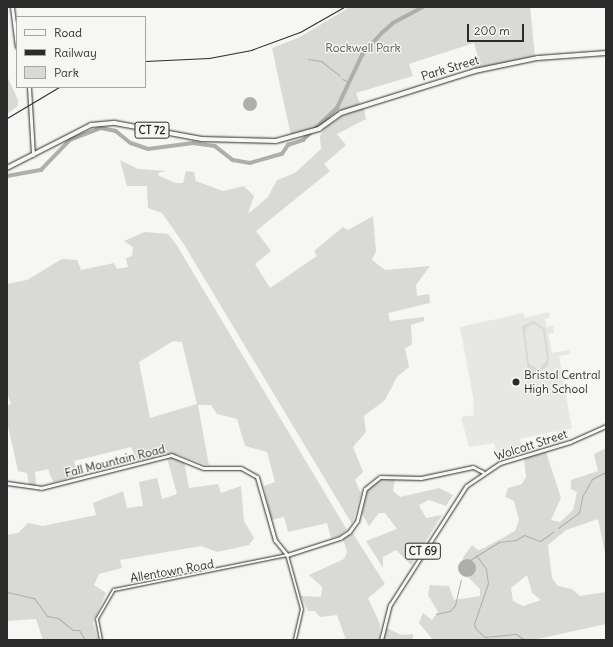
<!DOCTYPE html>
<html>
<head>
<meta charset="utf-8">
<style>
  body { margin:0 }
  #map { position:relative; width:613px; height:647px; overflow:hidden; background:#f6f6f2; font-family:Delius,sans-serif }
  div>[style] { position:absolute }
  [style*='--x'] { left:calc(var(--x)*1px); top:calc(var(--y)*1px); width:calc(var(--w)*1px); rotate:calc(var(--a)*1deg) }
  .built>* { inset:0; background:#e7e7e3 }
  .green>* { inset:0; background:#d9d9d5 }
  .water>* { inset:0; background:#aeaeab }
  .round { border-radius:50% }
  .stream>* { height:1px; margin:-0.5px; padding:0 0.5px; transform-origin:0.5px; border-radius:0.5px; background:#aeaeab }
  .river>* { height:3.5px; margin:-1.75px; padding:0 1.75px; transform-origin:1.75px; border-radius:1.75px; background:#aeaeab }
  .roads { filter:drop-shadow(0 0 1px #2b2b2b) drop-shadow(0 0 1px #2b2b2b) }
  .minor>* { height:2px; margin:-1px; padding:0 1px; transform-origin:1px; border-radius:1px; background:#f6f6f2 }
  .major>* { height:3px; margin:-1.5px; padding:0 1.5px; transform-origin:1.5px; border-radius:1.5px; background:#f6f6f2 }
  .highway>* { height:3.5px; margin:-1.75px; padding:0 1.75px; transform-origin:1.75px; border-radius:1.75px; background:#f6f6f2 }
  .rail>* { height:1px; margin:-0.5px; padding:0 0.5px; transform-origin:0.5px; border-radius:0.5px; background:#2b2b2b }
  .dots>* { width:11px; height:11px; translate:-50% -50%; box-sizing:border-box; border:2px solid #f6f6f2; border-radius:50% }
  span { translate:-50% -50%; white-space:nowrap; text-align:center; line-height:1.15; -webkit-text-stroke:3px #f6f6f2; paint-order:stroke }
  .shield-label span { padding:1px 3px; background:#f6f6f2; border:1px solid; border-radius:3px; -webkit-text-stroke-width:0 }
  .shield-label { font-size:11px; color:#2b2b2b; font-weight:700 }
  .park-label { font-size:12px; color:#565656 }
  .street-label { font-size:12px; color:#2b2b2b }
  .poi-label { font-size:12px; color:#2b2b2b }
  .left { translate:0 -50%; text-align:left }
  .frame { position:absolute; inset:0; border:8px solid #2b2b2b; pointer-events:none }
  .legend { position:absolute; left:16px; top:16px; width:130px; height:72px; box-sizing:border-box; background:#f6f6f2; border:1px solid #a5a5a2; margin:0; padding:5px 7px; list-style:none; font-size:12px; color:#2b2b2b }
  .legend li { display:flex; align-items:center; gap:8px; height:20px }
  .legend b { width:20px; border:1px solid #a5a5a2 }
  .scale { position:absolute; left:467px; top:24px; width:57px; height:18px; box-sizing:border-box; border:2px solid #2b2b2b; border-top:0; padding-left:5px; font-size:12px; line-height:14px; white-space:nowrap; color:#2b2b2b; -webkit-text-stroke:3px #f6f6f2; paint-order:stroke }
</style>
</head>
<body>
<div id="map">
  <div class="built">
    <div style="clip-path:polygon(549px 312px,550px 318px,545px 319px,547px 327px,553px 326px,554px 333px,548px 334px,552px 353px,569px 350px,570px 354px,559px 356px,572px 428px,561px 431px,563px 441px,558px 442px,556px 431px,520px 439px,522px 451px,499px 459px,494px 443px,469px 447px,461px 417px,474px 415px,473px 397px,460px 327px,523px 313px,525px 318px)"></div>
  </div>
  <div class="green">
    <div style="clip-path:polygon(350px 7px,530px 7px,535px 56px,474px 70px,472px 60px,478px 57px,474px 43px,418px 61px,409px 64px,413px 76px,356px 93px,360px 104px,316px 128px,291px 136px,272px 48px,300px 37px)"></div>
    <div style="clip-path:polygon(7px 76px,18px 100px,18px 106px,7px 114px)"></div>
    <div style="clip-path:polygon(364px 108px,366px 119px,337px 134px,346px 145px,324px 164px,330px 171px,256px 231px,271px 251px,255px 264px,270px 288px,317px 256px,314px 251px,343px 227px,348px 230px,373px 216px,376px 251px,372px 260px,385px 270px,430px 266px,416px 285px,417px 296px,429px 294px,430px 303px,388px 313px,390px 321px,424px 317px,424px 321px,411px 325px,412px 345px,405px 348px,409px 367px,397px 377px,385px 400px,364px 416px,366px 432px,353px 447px,363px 472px,355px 480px,361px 493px,352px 524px,183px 243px,162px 213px,148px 208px,147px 186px,127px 186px,120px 160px,138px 169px,166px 171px,158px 173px,159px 176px,176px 183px,183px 183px,186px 171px,194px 172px,196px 181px,223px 191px,244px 186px,254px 196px,248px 214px,268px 197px,277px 180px,295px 173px,321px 149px,320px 136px,325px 128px,342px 116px)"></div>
    <div style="clip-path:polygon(evenodd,145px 232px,168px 234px,176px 244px,347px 530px,339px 536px,331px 538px,327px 523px,288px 532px,284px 517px,271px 520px,264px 486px,275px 482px,267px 452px,245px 446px,237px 419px,217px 414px,211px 405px,198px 405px,209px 466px,177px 454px,138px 461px,131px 447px,74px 461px,78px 476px,53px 482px,48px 469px,35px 472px,36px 486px,29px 485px,27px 473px,18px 471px,7px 422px,7px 406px,11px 404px,7px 392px,7px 284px,27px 280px,62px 259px,77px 260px,81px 270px,114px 263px,117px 269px,128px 267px,126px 258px,132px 256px,133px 247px,124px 241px,145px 232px,173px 341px,182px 342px,197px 404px,150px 418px,139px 362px,173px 341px)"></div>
    <div style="clip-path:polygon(evenodd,534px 321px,545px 329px,549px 360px,547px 367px,539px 372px,528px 371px,522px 326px,534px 321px,534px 324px,543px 330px,547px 359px,539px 370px,529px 363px,525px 333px,527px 327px,534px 324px)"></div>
    <div style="clip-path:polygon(evenodd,606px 448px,606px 558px,598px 519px,566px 530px,548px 545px,552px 578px,558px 586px,572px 589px,580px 596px,606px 592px,606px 624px,533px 640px,433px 640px,419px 623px,423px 613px,432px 620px,438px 612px,428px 595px,430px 585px,449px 586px,454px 600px,480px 596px,480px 589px,468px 577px,474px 562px,462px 559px,472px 545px,478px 550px,482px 549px,515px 531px,519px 520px,514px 501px,505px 497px,508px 488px,522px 484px,526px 477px,524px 458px,546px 452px,561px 498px,551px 520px,560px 522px,573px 510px,577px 492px,571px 489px,571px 480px,598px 471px,594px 454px,606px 448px,527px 575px,532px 593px,541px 600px,523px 606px,513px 601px,511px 588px,527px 575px)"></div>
    <div style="clip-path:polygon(178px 457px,184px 460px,189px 488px,218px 484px,221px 493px,241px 486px,244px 521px,254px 538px,249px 545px,217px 552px,201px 546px,120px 560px,122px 568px,99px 574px,94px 585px,106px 593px,93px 623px,98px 640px,43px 640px,36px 619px,7px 621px,7px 535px,18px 533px,28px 523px,43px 526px,96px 515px,93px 503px,123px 491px,127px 508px,143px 506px,139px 482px,157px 478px,162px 499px,177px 494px,167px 458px)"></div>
    <div style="clip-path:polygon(384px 478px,395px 478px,393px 491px,400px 497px,439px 488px,453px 495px,446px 506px,429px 500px,419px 505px,426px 518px,442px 515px,411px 565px,396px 550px,383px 557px,383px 568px,366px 541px,397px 529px,385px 513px,379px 513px,369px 526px,362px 514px,368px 489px)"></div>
    <div style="clip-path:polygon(352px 532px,385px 584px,368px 598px,380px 624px,379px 640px,346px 640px,337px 615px,320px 617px,315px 611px,308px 611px,301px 596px,321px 597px,322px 587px,309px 575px,344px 559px,347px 552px,343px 539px)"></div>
    <div style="clip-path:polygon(385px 627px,401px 635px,413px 634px,413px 640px,384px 640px)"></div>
  </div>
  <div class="water">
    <div class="round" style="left:243px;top:97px;width:14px;height:14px"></div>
    <div class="round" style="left:458px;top:559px;width:18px;height:18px"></div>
  </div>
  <div class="stream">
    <div style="--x:308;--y:59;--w:13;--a:9"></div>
    <div style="--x:321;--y:61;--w:24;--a:38"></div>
    <div style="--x:342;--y:79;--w:8;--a:23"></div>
    <div style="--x:558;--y:528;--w:26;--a:-36"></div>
    <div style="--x:579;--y:513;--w:16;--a:-79"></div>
    <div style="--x:582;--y:497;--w:21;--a:-61"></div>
    <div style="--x:592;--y:479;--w:16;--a:-27"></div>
    <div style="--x:476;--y:555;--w:17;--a:54"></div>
    <div style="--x:486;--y:569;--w:14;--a:82"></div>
    <div style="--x:488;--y:583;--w:43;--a:108.9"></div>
    <div style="--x:474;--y:624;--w:5;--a:68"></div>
    <div style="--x:476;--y:629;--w:12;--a:42"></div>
    <div style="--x:485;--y:637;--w:31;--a:-6"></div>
    <div style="--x:516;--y:634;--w:11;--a:34"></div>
    <div style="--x:470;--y:560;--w:34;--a:-32"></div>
    <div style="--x:499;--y:542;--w:17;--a:-7"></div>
    <div style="--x:516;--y:540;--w:9;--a:-32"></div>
    <div style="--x:524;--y:535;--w:17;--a:21"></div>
    <div style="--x:540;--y:541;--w:16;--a:-35"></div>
    <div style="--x:7;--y:592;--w:28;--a:13"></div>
    <div style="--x:34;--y:598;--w:22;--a:54"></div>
    <div style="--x:47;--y:616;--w:11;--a:10"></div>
    <div style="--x:58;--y:618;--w:19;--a:39"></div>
    <div style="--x:73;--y:630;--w:6;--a:0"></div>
    <div style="--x:79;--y:630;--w:12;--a:59"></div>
    <div style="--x:436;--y:614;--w:14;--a:-12"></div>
    <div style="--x:450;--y:611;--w:8;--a:-50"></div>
    <div style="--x:455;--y:605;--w:26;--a:-77"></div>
  </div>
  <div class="river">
    <div style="--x:7;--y:176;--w:35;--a:-10"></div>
    <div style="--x:41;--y:170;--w:42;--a:-46"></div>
    <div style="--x:70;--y:140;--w:33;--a:-21"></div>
    <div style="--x:101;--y:128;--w:15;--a:11"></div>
    <div style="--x:116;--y:131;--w:19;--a:39"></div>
    <div style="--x:131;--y:143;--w:18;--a:19"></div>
    <div style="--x:148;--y:149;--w:45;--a:-7.6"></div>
    <div style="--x:193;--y:143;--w:22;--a:8"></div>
    <div style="--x:215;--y:146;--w:23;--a:38"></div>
    <div style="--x:233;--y:160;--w:17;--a:10"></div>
    <div style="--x:250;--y:163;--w:33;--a:-16"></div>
    <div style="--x:282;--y:154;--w:11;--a:-56"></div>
    <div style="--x:288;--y:145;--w:16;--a:-18"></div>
    <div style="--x:303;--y:140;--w:47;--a:-43.3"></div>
    <div style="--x:337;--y:108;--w:59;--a:-64.7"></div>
    <div style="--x:362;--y:55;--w:31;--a:-48"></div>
    <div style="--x:383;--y:32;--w:13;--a:-42"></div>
    <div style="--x:393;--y:23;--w:34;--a:-28"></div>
  </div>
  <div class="roads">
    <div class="minor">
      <div style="--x:101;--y:640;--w:21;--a:-101"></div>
      <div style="--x:97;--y:619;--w:34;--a:-60"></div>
      <div style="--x:114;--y:590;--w:177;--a:-11.4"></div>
      <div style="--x:287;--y:555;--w:56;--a:74.5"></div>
      <div style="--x:302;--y:609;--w:32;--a:103"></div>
    </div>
    <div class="major">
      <div style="--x:12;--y:7;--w:40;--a:82.9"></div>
      <div style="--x:29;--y:87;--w:68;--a:86.6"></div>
      <div style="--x:7;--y:483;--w:34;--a:8"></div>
      <div style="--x:41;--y:488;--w:134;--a:-14.2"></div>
      <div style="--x:171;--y:455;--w:35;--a:22"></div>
      <div style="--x:204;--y:468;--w:37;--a:0"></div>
      <div style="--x:241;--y:468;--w:18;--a:29"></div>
      <div style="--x:257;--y:477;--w:66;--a:74.1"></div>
      <div style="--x:275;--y:540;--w:19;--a:51"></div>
      <div style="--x:287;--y:555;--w:56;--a:-17.8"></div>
      <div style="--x:340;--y:538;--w:11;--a:-34"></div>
      <div style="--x:349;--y:532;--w:14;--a:-54"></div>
      <div style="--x:357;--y:521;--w:33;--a:-76"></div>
      <div style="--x:365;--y:489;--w:19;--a:-39"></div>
      <div style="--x:380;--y:477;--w:41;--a:1.4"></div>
      <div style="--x:421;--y:478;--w:53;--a:-11.9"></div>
      <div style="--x:473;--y:467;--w:11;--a:27"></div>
      <div style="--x:381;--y:640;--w:36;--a:-76"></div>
      <div style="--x:390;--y:605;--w:141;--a:-57.4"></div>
      <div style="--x:466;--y:486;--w:41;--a:-34.1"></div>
      <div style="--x:500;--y:463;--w:73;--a:-16.7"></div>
      <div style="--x:570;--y:442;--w:39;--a:-24"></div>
    </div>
    <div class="highway">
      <div style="--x:7;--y:168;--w:94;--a:-27.1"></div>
      <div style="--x:91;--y:125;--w:24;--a:-5"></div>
      <div style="--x:115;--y:123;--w:88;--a:10.4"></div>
      <div style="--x:202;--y:139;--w:74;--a:1.5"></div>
      <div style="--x:276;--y:141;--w:45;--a:-15.6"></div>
      <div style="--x:319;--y:129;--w:27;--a:-36"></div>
      <div style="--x:341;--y:113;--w:140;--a:-17.4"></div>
      <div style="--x:475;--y:71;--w:64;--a:-11.7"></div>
      <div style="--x:538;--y:58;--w:68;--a:-4.2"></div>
    </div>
  </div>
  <div class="rail">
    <div style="--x:145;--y:61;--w:64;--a:-2.7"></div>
    <div style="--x:209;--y:58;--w:43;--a:-10.8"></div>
    <div style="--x:251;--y:50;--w:52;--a:-20.2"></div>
    <div style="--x:300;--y:32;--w:51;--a:-29.6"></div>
    <div style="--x:7;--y:118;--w:61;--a:-30.8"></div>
  </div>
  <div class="dots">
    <div style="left:516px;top:382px;background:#2b2b2b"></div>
  </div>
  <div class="shield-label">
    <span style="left:152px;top:130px">CT 72</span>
    <span style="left:423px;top:551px">CT 69</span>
  </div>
  <div class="park-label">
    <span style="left:363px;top:48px">Rockwell Park</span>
  </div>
  <div class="street-label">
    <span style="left:450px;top:68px;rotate:-17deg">Park Street</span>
    <span style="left:531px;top:445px;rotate:-18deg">Wolcott Street</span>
    <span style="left:115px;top:461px;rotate:-14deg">Fall Mountain Road</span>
    <span style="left:172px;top:571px;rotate:-10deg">Allentown Road</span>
  </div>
  <div class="poi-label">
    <span class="left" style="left:524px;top:382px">Bristol Central<br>High School</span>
  </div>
  <div class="frame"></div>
  <ul class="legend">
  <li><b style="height:5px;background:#f6f6f2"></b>Road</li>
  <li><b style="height:5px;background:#2b2b2b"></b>Railway</li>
  <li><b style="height:11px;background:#d9d9d5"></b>Park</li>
  </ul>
  <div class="scale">200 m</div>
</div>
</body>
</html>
